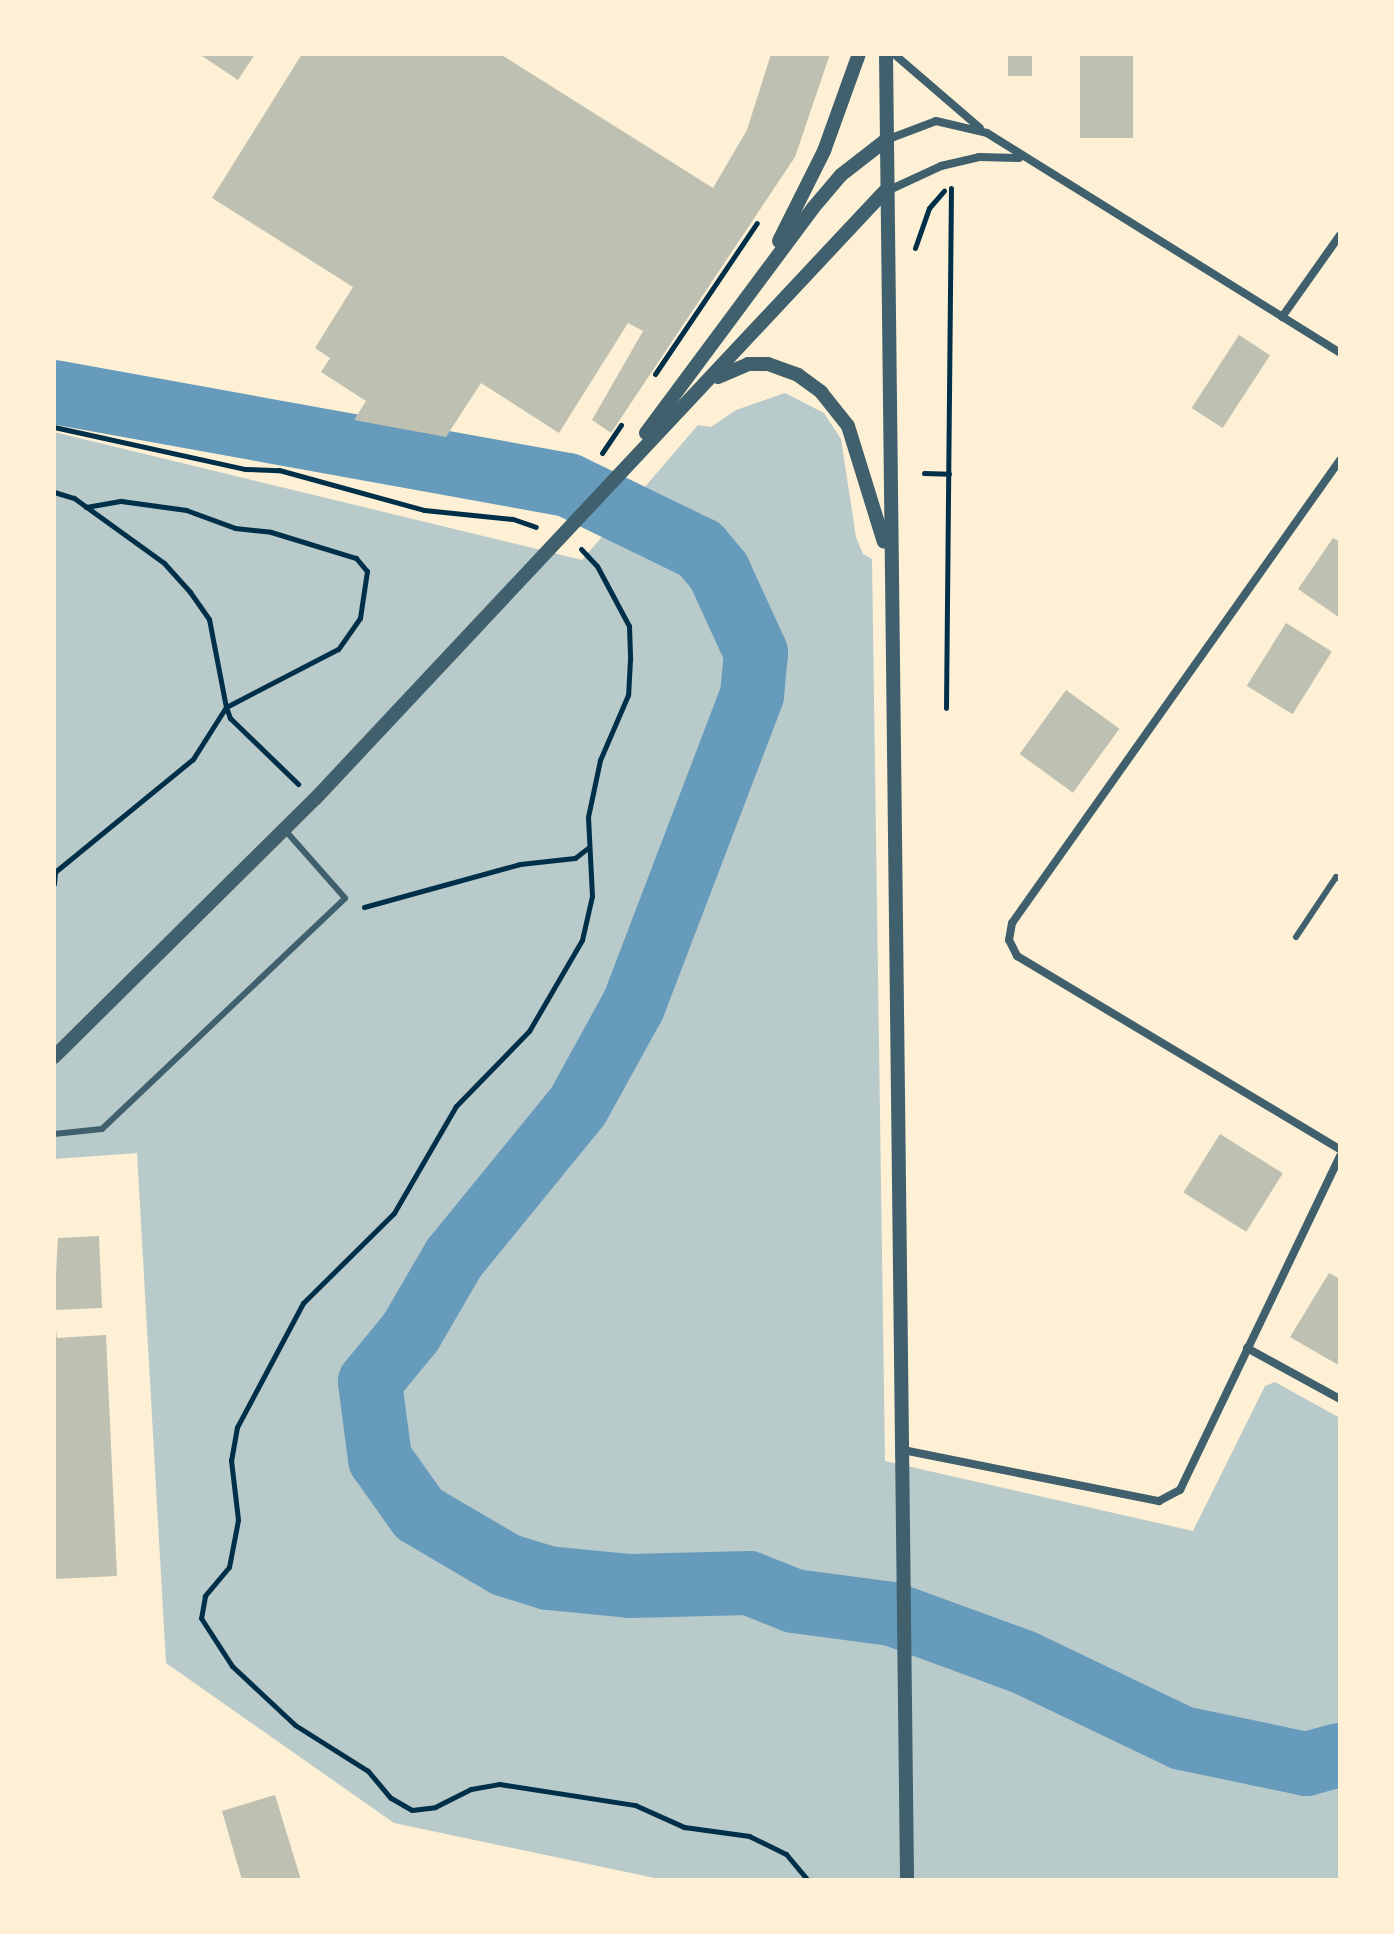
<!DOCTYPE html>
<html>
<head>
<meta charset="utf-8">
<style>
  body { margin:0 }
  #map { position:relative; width:1394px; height:1934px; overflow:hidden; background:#fdf0d5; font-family:"Crimson Pro",serif }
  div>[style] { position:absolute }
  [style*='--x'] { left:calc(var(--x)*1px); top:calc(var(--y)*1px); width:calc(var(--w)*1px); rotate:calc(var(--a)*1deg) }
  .green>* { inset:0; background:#b9caca }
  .river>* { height:64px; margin:-32px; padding:0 32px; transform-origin:32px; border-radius:32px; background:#669bbc }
  .building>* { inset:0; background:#bec0b2; transform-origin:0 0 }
  .path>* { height:5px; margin:-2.5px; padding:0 2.5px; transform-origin:2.5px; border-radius:2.5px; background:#003049 }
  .service>* { height:6px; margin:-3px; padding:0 3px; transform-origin:3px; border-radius:3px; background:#3f606c }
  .minor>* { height:8px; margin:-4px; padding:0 4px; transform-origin:4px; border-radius:4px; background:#3f606c }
  .tertiary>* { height:14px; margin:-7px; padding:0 7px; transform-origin:7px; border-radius:7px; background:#3f606c }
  span { translate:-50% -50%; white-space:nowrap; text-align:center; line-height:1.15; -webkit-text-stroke:8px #fdf0d5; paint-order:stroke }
  .frame { position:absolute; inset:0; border:56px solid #fdf0d5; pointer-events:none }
</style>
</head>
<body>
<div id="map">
  <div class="green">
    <div style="clip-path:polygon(785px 393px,824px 413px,841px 439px,856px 537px,863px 554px,872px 559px,885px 1461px,1193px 1531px,1265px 1386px,1275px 1382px,1340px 1418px,1340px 1880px,664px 1880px,394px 1823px,166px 1663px,137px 1153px,54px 1159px,54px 432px,582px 560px,698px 425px,711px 427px,736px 410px)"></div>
  </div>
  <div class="river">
    <div style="--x:54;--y:392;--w:522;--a:10.26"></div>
    <div style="--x:568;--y:485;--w:147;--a:25.9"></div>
    <div style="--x:700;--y:549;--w:30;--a:50"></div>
    <div style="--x:719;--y:572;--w:89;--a:65.4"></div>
    <div style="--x:756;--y:653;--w:42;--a:95.4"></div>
    <div style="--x:752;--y:695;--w:333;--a:110.9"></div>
    <div style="--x:633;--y:1006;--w:114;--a:118.8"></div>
    <div style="--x:578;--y:1106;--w:196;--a:129.2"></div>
    <div style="--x:454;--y:1258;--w:86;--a:120.2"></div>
    <div style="--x:411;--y:1332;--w:65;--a:129.4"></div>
    <div style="--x:370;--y:1382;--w:78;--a:82.6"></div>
    <div style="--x:380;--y:1459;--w:67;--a:54.7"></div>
    <div style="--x:419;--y:1514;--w:101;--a:30.4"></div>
    <div style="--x:506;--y:1565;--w:44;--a:17.2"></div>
    <div style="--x:548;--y:1578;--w:82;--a:5.6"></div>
    <div style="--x:630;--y:1586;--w:119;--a:-1.4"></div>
    <div style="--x:749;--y:1583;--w:48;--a:21.8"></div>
    <div style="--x:794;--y:1601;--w:99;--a:7.6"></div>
    <div style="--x:892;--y:1614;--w:140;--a:20.1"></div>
    <div style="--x:1023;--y:1662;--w:176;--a:25.5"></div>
    <div style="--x:1182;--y:1738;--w:127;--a:11.8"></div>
    <div style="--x:1306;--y:1764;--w:35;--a:-15"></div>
  </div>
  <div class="building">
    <div style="clip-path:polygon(199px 54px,255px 54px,238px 80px)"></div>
    <div style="clip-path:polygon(302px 54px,500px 54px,713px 188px,747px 130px,771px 54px,830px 54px,795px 157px,611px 433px,592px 420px,643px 331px,628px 323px,559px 433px,481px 383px,446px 437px,354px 420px,366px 401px,321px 372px,330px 358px,315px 348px,353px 287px,212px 198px)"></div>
    <div style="left:1008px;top:54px;width:24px;height:22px"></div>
    <div style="left:1080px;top:54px;width:53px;height:84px"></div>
    <div style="left:1239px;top:335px;width:37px;height:87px;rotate:33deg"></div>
    <div style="clip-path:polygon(1333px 538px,1340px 542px,1340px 618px,1298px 589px)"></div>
    <div style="left:1286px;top:623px;width:54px;height:74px;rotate:32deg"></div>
    <div style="left:1066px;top:690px;width:66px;height:79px;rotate:36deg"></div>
    <div style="left:1220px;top:1134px;width:74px;height:69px;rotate:32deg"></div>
    <div style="clip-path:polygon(99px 1236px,102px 1308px,54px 1310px,58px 1238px)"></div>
    <div style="clip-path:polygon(1329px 1273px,1340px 1279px,1340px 1366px,1290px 1337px)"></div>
    <div style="clip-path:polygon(54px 1314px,57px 1338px,106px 1335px,117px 1576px,54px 1579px)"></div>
    <div style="clip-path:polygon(275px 1795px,301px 1880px,242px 1880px,222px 1811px)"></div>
  </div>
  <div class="path">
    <div style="--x:915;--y:248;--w:42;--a:-70.7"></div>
    <div style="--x:929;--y:208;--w:23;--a:-49"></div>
    <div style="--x:655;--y:374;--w:182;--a:-56"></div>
    <div style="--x:54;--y:427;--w:196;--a:12.4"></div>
    <div style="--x:245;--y:469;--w:34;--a:2"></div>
    <div style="--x:279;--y:470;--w:150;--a:15.4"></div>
    <div style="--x:424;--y:510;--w:89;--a:5.8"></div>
    <div style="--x:513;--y:519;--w:24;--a:19"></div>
    <div style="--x:602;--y:453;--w:34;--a:-56"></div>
    <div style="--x:924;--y:473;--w:25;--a:2"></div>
    <div style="--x:54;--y:492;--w:21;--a:17"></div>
    <div style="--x:74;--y:498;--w:111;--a:35.8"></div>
    <div style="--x:164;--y:563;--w:39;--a:48"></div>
    <div style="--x:190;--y:592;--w:33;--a:55"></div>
    <div style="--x:209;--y:619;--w:90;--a:79.1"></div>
    <div style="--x:226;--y:707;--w:62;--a:122.4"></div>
    <div style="--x:193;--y:759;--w:178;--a:140.7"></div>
    <div style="--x:55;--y:872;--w:12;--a:95"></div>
    <div style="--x:86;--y:507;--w:36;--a:-10"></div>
    <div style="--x:121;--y:501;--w:66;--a:7.9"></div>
    <div style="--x:186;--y:510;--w:52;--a:20.2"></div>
    <div style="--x:235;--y:528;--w:36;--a:6"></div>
    <div style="--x:271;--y:532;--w:89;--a:17"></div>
    <div style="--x:356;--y:558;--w:17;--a:50"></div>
    <div style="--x:367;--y:571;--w:48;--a:98.5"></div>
    <div style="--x:360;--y:618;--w:38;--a:125"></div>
    <div style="--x:338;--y:649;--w:126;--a:152.6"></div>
    <div style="--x:226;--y:707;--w:12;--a:70"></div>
    <div style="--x:230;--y:718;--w:95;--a:44.1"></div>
    <div style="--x:581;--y:549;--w:23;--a:47"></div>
    <div style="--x:597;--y:566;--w:68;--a:61.9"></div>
    <div style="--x:629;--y:626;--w:33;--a:88"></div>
    <div style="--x:630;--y:659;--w:36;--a:93"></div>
    <div style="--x:628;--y:695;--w:71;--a:113.3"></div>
    <div style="--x:600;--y:760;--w:58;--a:101.9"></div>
    <div style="--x:588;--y:817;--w:79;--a:87.1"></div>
    <div style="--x:592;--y:896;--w:45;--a:102.8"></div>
    <div style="--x:582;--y:940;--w:105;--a:120.2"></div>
    <div style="--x:529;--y:1031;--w:105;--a:134.2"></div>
    <div style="--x:456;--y:1106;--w:124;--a:120.1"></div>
    <div style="--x:394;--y:1213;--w:128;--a:135.3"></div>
    <div style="--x:303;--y:1303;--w:140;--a:118"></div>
    <div style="--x:237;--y:1427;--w:34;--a:100"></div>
    <div style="--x:231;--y:1460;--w:60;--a:83.3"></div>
    <div style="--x:238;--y:1520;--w:48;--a:100.8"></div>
    <div style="--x:229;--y:1567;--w:38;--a:130"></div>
    <div style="--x:205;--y:1596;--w:22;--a:100"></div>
    <div style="--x:201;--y:1618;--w:57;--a:57.1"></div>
    <div style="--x:232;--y:1666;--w:86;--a:43.1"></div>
    <div style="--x:295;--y:1725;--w:86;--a:32.2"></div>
    <div style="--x:368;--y:1771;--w:35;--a:50"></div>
    <div style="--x:391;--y:1798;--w:24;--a:30"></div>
    <div style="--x:412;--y:1810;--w:23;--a:-7"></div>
    <div style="--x:435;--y:1807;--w:40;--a:-26.6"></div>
    <div style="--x:471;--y:1789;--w:28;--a:-10"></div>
    <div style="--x:499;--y:1784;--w:138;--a:8.8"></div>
    <div style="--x:635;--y:1805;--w:54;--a:24.2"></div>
    <div style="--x:684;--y:1827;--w:66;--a:7.9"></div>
    <div style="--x:749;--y:1836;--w:41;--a:25.9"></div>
    <div style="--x:786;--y:1854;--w:34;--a:50"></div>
    <div style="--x:946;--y:708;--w:520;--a:-89.45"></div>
    <div style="--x:364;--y:907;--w:162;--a:-15.4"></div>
    <div style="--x:520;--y:864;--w:55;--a:-6.2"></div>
    <div style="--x:575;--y:858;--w:16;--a:-38"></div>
  </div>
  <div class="service">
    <div style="--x:1296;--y:937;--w:72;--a:-56.3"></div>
    <div style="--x:1336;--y:877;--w:4;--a:27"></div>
    <div style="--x:54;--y:1134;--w:48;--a:-5.9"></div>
    <div style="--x:102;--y:1129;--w:335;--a:-43.5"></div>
    <div style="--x:345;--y:898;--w:92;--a:-131.5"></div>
  </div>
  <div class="minor">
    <div style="--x:894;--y:54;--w:113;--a:40.7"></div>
    <div style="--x:886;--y:140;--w:53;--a:-20.8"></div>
    <div style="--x:936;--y:121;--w:52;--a:13.2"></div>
    <div style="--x:987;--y:133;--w:416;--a:31.9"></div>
    <div style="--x:887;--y:191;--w:60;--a:-24.8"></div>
    <div style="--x:941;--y:166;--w:39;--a:-13"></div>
    <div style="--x:979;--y:157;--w:40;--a:1.4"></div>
    <div style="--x:1282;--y:317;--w:100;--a:-54.7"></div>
    <div style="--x:1340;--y:460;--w:567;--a:125.31"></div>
    <div style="--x:1012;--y:923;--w:17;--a:100"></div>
    <div style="--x:1009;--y:940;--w:18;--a:63"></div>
    <div style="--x:1017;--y:956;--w:376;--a:30.9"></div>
    <div style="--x:1247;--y:1348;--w:106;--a:28.7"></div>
    <div style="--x:903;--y:1450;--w:261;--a:11.3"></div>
    <div style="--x:1159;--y:1501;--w:24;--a:-28"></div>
    <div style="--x:1180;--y:1490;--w:370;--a:-64.4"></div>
  </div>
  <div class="tertiary">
    <div style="--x:886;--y:54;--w:1826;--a:89.34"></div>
    <div style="--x:779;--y:241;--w:101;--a:-63.4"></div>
    <div style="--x:824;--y:151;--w:103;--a:-70.2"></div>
    <div style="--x:718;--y:377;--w:33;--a:-23"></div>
    <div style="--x:748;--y:364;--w:20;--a:0"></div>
    <div style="--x:768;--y:364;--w:32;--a:20"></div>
    <div style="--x:798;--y:375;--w:29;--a:36"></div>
    <div style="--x:821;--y:392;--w:43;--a:51.5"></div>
    <div style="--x:848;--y:426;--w:121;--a:72.8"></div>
    <div style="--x:646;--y:433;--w:280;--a:-53.4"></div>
    <div style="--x:813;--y:208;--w:43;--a:-49.7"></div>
    <div style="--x:841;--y:175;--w:57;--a:-37.9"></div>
    <div style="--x:54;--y:1057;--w:367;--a:-44.7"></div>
    <div style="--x:315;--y:799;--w:832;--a:-46.85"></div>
  </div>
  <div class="frame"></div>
</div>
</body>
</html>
